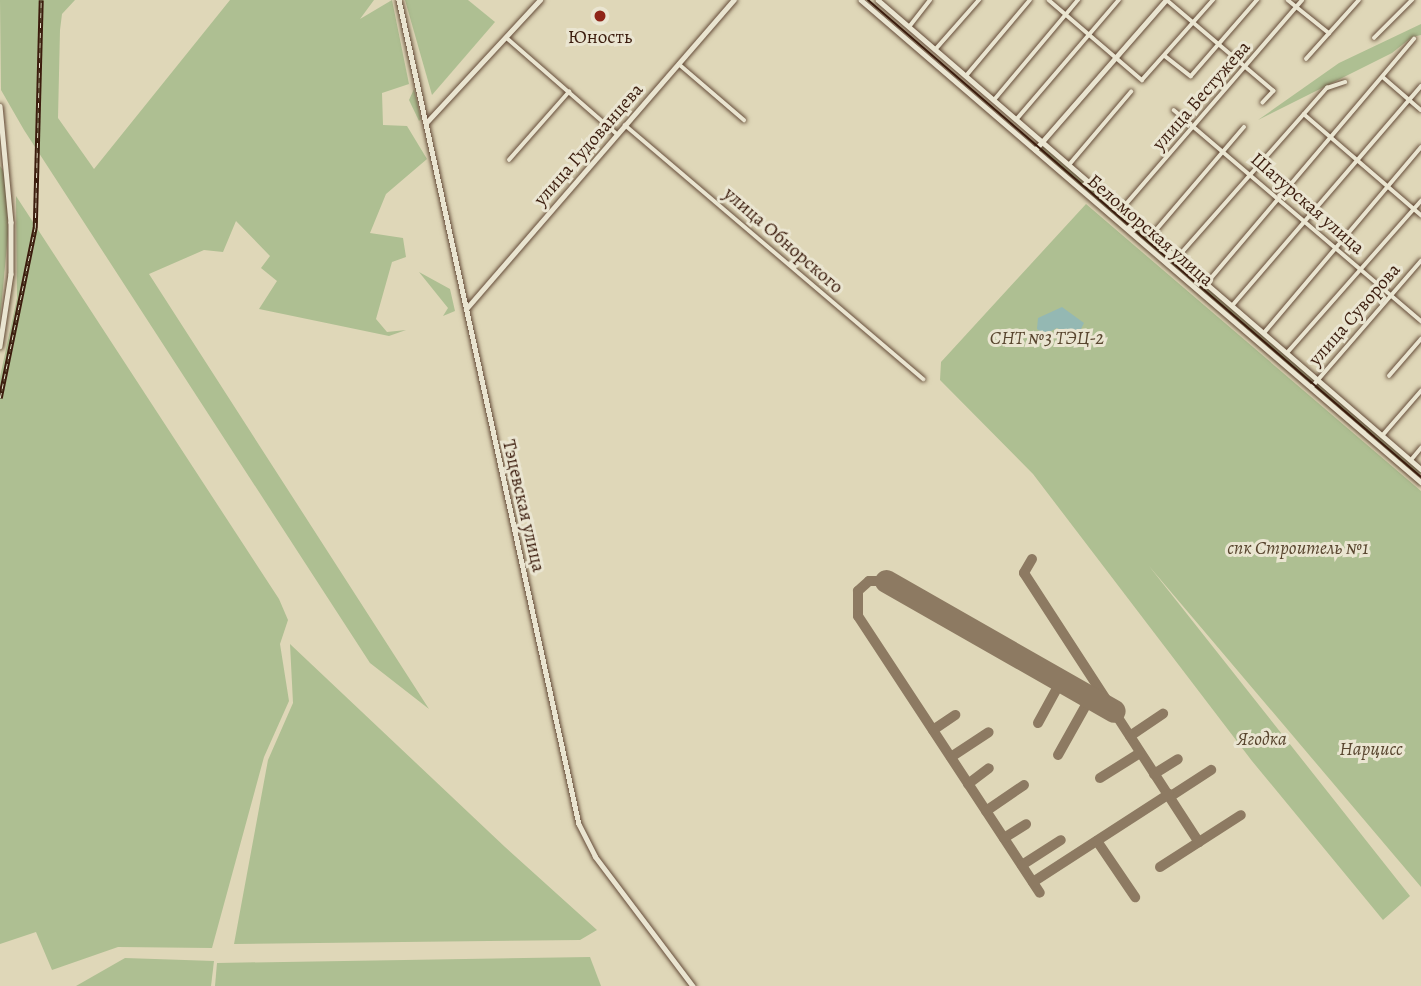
<!DOCTYPE html>
<html>
<head>
<meta charset="utf-8">
<style>
  body { margin:0 }
  #map { position:relative; width:1421px; height:986px; overflow:hidden; background:#dfd7b8; font-family:Alegreya,serif }
  div>[style] { position:absolute }
  [style*='--x'] { left:calc(var(--x)*1px); top:calc(var(--y)*1px); width:calc(var(--w)*1px); rotate:calc(var(--a)*1deg) }
  .green>* { inset:0; background:#aebf92; transform-origin:0 0 }
  .water>* { inset:0; background:#94b8b3 }
  .taxiway>* { height:10px; margin:-5px; padding:0 5px; transform-origin:5px; border-radius:5px; background:#8d7a62 }
  .runway>* { height:23px; margin:-11.5px; padding:0 11.5px; transform-origin:11.5px; border-radius:11.5px; background:#8d7a62 }
  .roads { filter:drop-shadow(0 0 2px #644b38) drop-shadow(0 0 2px #644b38) }
  .minor>* { height:3.5px; margin:-1.75px; padding:0 1.75px; transform-origin:1.75px; border-radius:1.75px; background:#eae5d1 }
  .tertiary>* { height:4.5px; margin:-2.25px; padding:0 2.25px; transform-origin:2.25px; border-radius:2.25px; background:#eae5d1 }
  .secondary>* { height:4.5px; margin:-2.25px; padding:0 2.25px; transform-origin:2.25px; border-radius:2.25px; background:#eae5d1 }
  .tram>* { height:2px; margin:-1px; padding:0 1px; transform-origin:1px; border-radius:1px; background:#3b1c0d }
  .rail>* { height:4.5px; margin-top:-2.25px; transform-origin:0; background:repeating-linear-gradient(90deg,#eae5d1 0 5px,#3b1c0d 0 10px); box-sizing:border-box; border-block:2px solid #3b1c0d }
  .dots>* { width:19px; height:19px; translate:-50% -50%; box-sizing:border-box; border:4px solid #eae5d1; border-radius:50% }
  span { translate:-50% -50%; white-space:nowrap; text-align:center; line-height:1.15; -webkit-text-stroke:6px #eae5d1; paint-order:stroke }
  .poi-label { font-size:19px; color:#3b1c0d }
  .street-label { font-size:19px; color:#3b1c0d }
  .park-label { font-size:19px; color:#58452e; font-style:italic }
</style>
</head>
<body>
<div id="map">
  <div class="green">
    <div style="clip-path:polygon(0 0,75px 0,62px 14px,60px 30px,58px 118px,94px 169px,230px 0,374px 0,360px 19px,392px 0,409px 84px,382px 93px,383px 125px,407px 126px,427px 159px,386px 194px,370px 233px,403px 238px,406px 257px,392px 262px,376px 319px,387px 332px,406px 330px,389px 336px,259px 309px,277px 281px,261px 268px,270px 256px,236px 221px,223px 252px,204px 250px,149px 274px,429px 709px,370px 663px,24px 130px,1px 90px)"></div>
    <div style="clip-path:polygon(405px 0,468px 0,495px 22px,432px 95px)"></div>
    <div style="clip-path:polygon(1421px 24px,1421px 35px,1412px 37px,1392px 53px,1258px 120px,1339px 63px)"></div>
    <div style="clip-path:polygon(414px 89px,421px 119px,419px 121px,409px 100px)"></div>
    <div style="left:1043px;top:144px;width:359px;height:7px;rotate:41deg"></div>
    <div style="clip-path:polygon(0 166px,7px 176px,8px 234px,0 320px)"></div>
    <div style="clip-path:polygon(16px 196px,279px 599px,288px 620px,280px 644px,289px 701px,264px 757px,212px 948px,118px 947px,52px 970px,36px 932px,0 944px,0 377px,17px 298px)"></div>
    <div style="clip-path:polygon(1086px 204px,1421px 491px,1421px 887px,1149px 566px,1410px 896px,1383px 920px,1252px 761px,1033px 474px,940px 380px,941px 362px)"></div>
    <div style="clip-path:polygon(419px 272px,450px 289px,455px 311px,443px 316px,448px 308px)"></div>
    <div style="left:1318px;top:382px;width:137px;height:6px;rotate:41deg"></div>
    <div style="clip-path:polygon(290px 644px,505px 847px,597px 930px,580px 940px,234px 944px,268px 760px,293px 703px)"></div>
    <div style="clip-path:polygon(590px 957px,601px 986px,215px 986px,217px 963px)"></div>
    <div style="clip-path:polygon(125px 958px,214px 961px,211px 986px,76px 986px)"></div>
  </div>
  <div class="water">
    <div style="clip-path:polygon(1062px 307px,1084px 323px,1078px 335px,1073px 337px,1057px 328px,1045px 334px,1037px 329px,1038px 318px)"></div>
  </div>
  <div class="taxiway">
    <div style="--x:1032;--y:559;--w:16;--a:120"></div>
    <div style="--x:1024;--y:573;--w:321;--a:57"></div>
    <div style="--x:886;--y:581;--w:17;--a:180"></div>
    <div style="--x:869;--y:581;--w:15;--a:138"></div>
    <div style="--x:858;--y:591;--w:25;--a:90"></div>
    <div style="--x:858;--y:616;--w:331;--a:56.7"></div>
    <div style="--x:1038;--y:723;--w:48;--a:-61.3"></div>
    <div style="--x:933;--y:730;--w:27;--a:-34"></div>
    <div style="--x:1130;--y:736;--w:40;--a:-34"></div>
    <div style="--x:1058;--y:755;--w:65;--a:-60.7"></div>
    <div style="--x:951;--y:757;--w:45;--a:-33.3"></div>
    <div style="--x:1154;--y:774;--w:28;--a:-32"></div>
    <div style="--x:1100;--y:778;--w:47;--a:-32"></div>
    <div style="--x:968;--y:784;--w:26;--a:-37"></div>
    <div style="--x:1171;--y:796;--w:48;--a:-33"></div>
    <div style="--x:986;--y:811;--w:46;--a:-34.4"></div>
    <div style="--x:1004;--y:838;--w:26;--a:-32"></div>
    <div style="--x:1097;--y:841;--w:68;--a:55.8"></div>
    <div style="--x:1022;--y:865;--w:46;--a:-32.7"></div>
    <div style="--x:1160;--y:867;--w:96;--a:-32.7"></div>
    <div style="--x:1033;--y:882;--w:162;--a:-32.9"></div>
  </div>
  <div class="runway">
    <div style="--x:886;--y:581;--w:262;--a:29.7"></div>
  </div>
  <div class="roads">
    <div class="minor">
      <div style="--x:1049;--y:0;--w:123;--a:40.7"></div>
      <div style="--x:1142;--y:80;--w:107;--a:-48.4"></div>
      <div style="--x:1167;--y:0;--w:140;--a:40.4"></div>
      <div style="--x:1274;--y:91;--w:16;--a:133"></div>
      <div style="--x:1288;--y:0;--w:53;--a:38.8"></div>
      <div style="--x:909;--y:27;--w:34;--a:-52"></div>
      <div style="--x:507;--y:38;--w:146;--a:41.1"></div>
      <div style="--x:1374;--y:38;--w:54;--a:-45"></div>
      <div style="--x:935;--y:50;--w:67;--a:-48.7"></div>
      <div style="--x:1165;--y:56;--w:33;--a:38"></div>
      <div style="--x:1191;--y:76;--w:101;--a:-49"></div>
      <div style="--x:1306;--y:59;--w:79;--a:-48.1"></div>
      <div style="--x:679;--y:64;--w:86;--a:40.7"></div>
      <div style="--x:966;--y:76;--w:99;--a:-49.9"></div>
      <div style="--x:1383;--y:77;--w:50;--a:41"></div>
      <div style="--x:994;--y:100;--w:131;--a:-50"></div>
      <div style="--x:1174;--y:110;--w:325;--a:40.5"></div>
      <div style="--x:1304;--y:114;--w:155;--a:40.8"></div>
      <div style="--x:1016;--y:120;--w:158;--a:-49.4"></div>
      <div style="--x:625;--y:125;--w:392;--a:40.4"></div>
      <div style="--x:509;--y:160;--w:91;--a:-48.6"></div>
      <div style="--x:1069;--y:165;--w:96;--a:-49.7"></div>
      <div style="--x:1121;--y:210;--w:277;--a:-49.2"></div>
      <div style="--x:1151;--y:236;--w:143;--a:-49.5"></div>
      <div style="--x:1177;--y:258;--w:227;--a:-48.6"></div>
      <div style="--x:1327;--y:88;--w:19;--a:-18"></div>
      <div style="--x:1207;--y:283;--w:320;--a:-49.7"></div>
      <div style="--x:1232;--y:306;--w:290;--a:-49.3"></div>
      <div style="--x:1264;--y:333;--w:243;--a:-49.8"></div>
      <div style="--x:1287;--y:353;--w:203;--a:-48.6"></div>
      <div style="--x:1389;--y:376;--w:49;--a:-49.1"></div>
      <div style="--x:1311;--y:388;--w:168;--a:-49.1"></div>
      <div style="--x:1382;--y:436;--w:60;--a:-49.1"></div>
      <div style="--x:1411;--y:460;--w:16;--a:-50"></div>
    </div>
    <div class="tertiary">
      <div style="--x:426;--y:123;--w:168;--a:-47.2"></div>
      <div style="--x:1035;--y:150;--w:199;--a:-48.9"></div>
      <div style="--x:466;--y:309;--w:409;--a:-49.1"></div>
    </div>
    <div class="secondary">
      <div style="--x:399;--y:0;--w:843;--a:77.68"></div>
      <div style="--x:579;--y:824;--w:36;--a:63"></div>
      <div style="--x:595;--y:856;--w:163;--a:53"></div>
      <div style="--x:861;--y:0;--w:739;--a:40.72"></div>
      <div style="--x:878;--y:0;--w:718;--a:40.82"></div>
      <div style="--x:0;--y:106;--w:117;--a:84.6"></div>
      <div style="--x:11;--y:222;--w:52;--a:90"></div>
      <div style="--x:11;--y:274;--w:73;--a:98.7"></div>
    </div>
  </div>
  <div class="tram">
    <div style="--x:868;--y:0;--w:730;--a:40.78"></div>
  </div>
  <div class="rail">
    <div style="--x:0;--y:398;--w:174;--a:-78.4"></div>
    <div style="--x:35;--y:228;--w:228;--a:-88.5"></div>
  </div>
  <div class="dots">
    <div style="left:600px;top:16px;background:#8f2418"></div>
  </div>
  <div class="poi-label">
    <span style="left:600px;top:38px">Юность</span>
  </div>
  <div class="street-label">
    <span style="left:1202px;top:96px;rotate:-49deg">улица Бестужева</span>
    <span style="left:589px;top:145px;rotate:-49deg">улица Гудованцева</span>
    <span style="left:1307px;top:204px;rotate:41deg">Шатурская улица</span>
    <span style="left:1150px;top:231px;rotate:41deg">Беломорская улица</span>
    <span style="left:783px;top:241px;rotate:41deg">улица Обнорского</span>
    <span style="left:1355px;top:315px;rotate:-49deg">улица Суворова</span>
    <span style="left:523px;top:506px;rotate:77deg">Тэцевская улица</span>
  </div>
  <div class="park-label">
    <span style="left:1047px;top:339px">СНТ №3 ТЭЦ-2</span>
    <span style="left:1298px;top:549px">спк Строитель №1</span>
    <span style="left:1262px;top:740px">Ягодка</span>
    <span style="left:1371px;top:750px">Нарцисс</span>
  </div>
</div>
</body>
</html>
